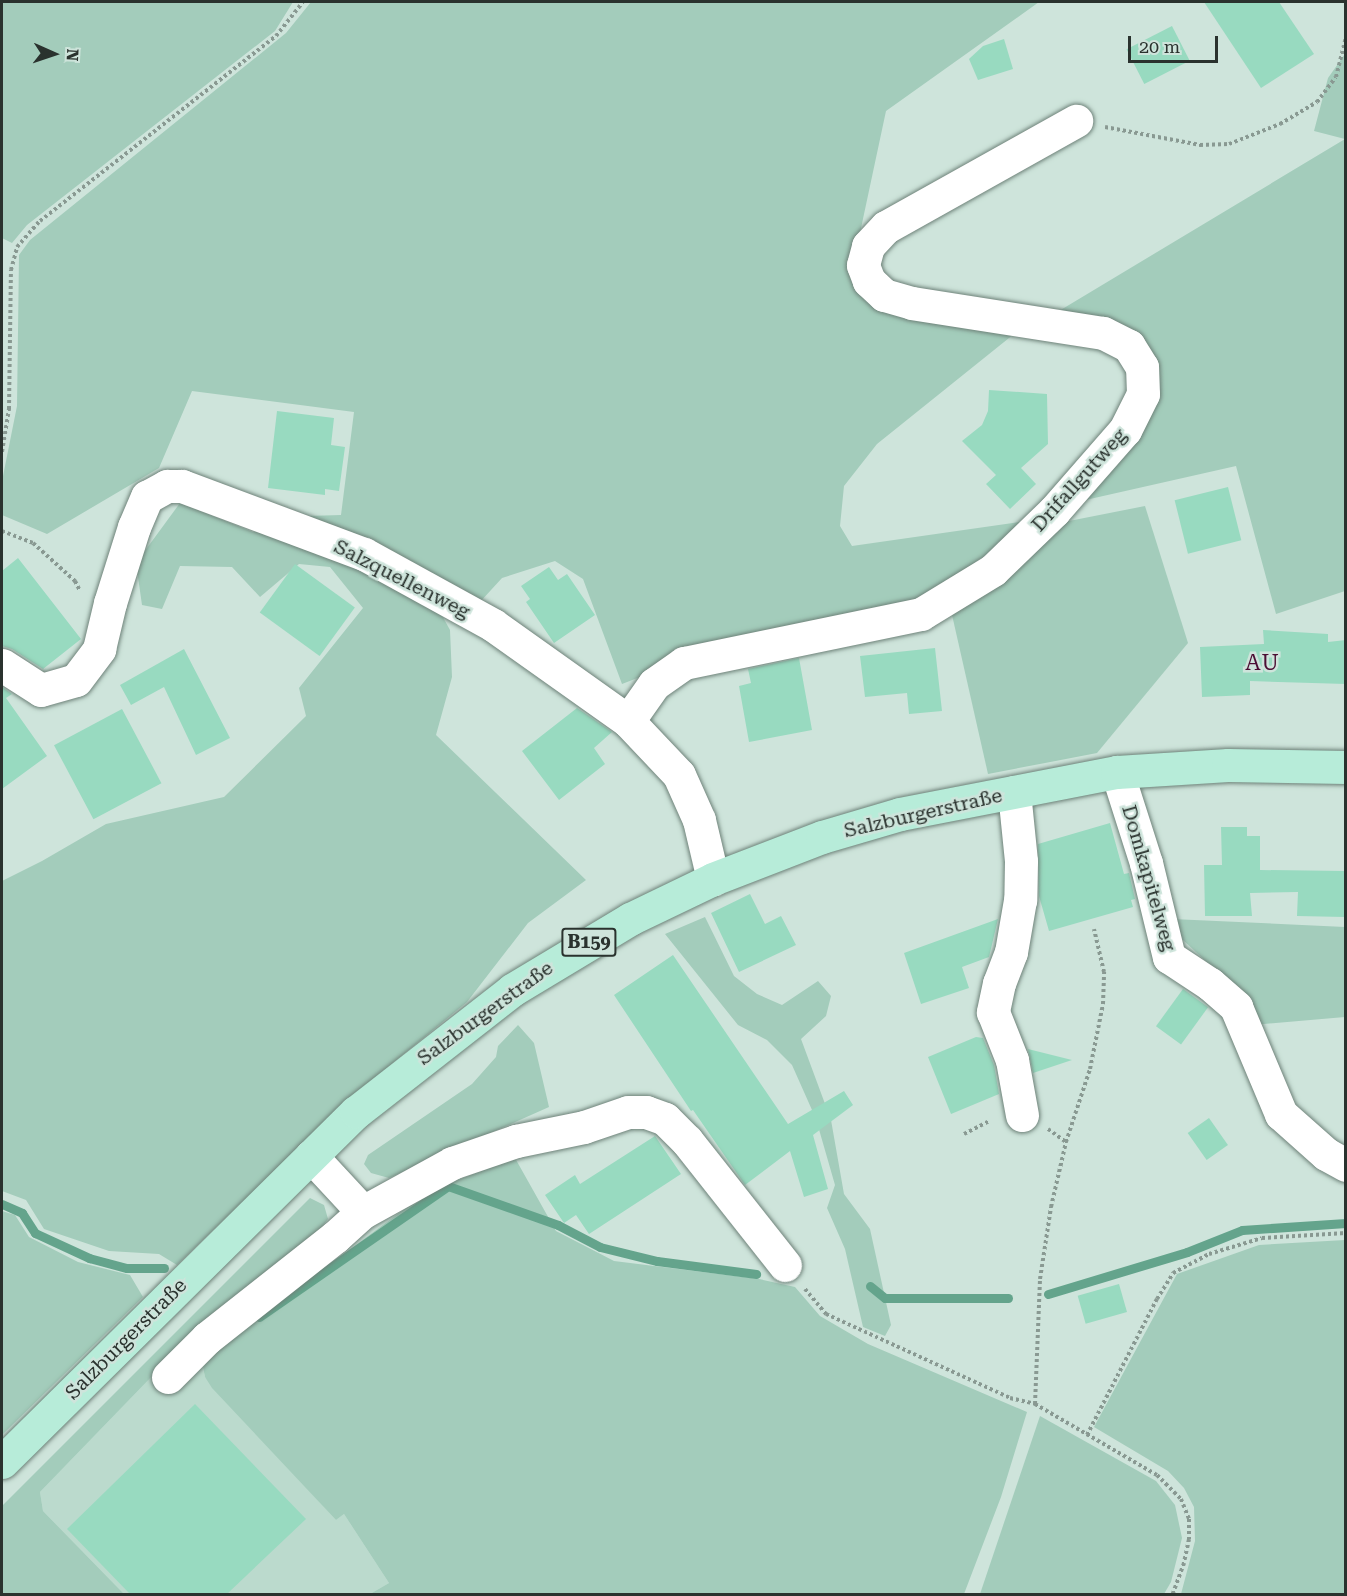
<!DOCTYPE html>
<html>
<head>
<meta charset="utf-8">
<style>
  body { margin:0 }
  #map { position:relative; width:1347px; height:1596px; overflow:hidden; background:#cee4db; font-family:"Roboto Serif",serif }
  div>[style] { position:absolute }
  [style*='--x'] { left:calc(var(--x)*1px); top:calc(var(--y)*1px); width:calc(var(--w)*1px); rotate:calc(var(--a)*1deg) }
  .built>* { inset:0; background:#bbdacd }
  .green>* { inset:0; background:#a3ccbb }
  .stream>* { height:9px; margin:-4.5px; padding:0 4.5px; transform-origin:4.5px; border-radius:4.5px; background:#64a48c }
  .building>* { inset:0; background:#98dac0; transform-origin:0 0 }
  .path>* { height:4px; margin-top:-2px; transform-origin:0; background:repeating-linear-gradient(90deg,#899992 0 3px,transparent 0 6px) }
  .roads { filter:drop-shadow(0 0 2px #6e8279) drop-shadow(0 0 2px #6e8279) }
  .minor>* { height:33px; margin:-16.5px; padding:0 16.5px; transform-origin:16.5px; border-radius:16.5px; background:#fff }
  .major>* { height:33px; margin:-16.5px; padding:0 16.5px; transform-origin:16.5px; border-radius:16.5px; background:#b7ecd9 }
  span { translate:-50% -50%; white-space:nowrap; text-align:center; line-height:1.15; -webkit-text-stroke:5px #cee4db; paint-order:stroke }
  .shield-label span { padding:2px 4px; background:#cee4db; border:2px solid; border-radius:4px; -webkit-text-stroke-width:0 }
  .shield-label { font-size:18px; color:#2a322e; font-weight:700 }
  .street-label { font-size:20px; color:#2a322e }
  .quarter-label { font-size:22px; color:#4c0f34; letter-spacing:1.5px }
  .frame { position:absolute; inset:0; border:3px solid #2a322e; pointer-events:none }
  .north { position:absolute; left:24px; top:24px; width:60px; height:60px; -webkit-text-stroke:4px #cee4db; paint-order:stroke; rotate:93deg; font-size:16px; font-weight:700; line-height:24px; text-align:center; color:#2a322e }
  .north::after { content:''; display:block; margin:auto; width:21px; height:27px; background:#2a322e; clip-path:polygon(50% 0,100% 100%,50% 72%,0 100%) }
  .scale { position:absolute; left:1128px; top:36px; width:90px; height:27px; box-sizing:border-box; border:3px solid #2a322e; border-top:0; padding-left:8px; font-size:18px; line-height:21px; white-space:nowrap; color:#2a322e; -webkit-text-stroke:4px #cee4db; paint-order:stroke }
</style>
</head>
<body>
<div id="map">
  <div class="built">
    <div style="clip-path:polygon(189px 1338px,207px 1355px,203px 1368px,205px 1377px,336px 1520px,344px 1514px,389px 1583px,370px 1594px,124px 1594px,43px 1511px,40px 1492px)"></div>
  </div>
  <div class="green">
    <div style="clip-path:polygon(2px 2px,293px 2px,275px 31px,27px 225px,12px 243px,2px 238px)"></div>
    <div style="clip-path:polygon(311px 2px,1039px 2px,886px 111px,854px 261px,857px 281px,1014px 334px,877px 444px,844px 486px,840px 526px,852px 546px,1033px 520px,920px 603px,676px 649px,640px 677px,622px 684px,583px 579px,555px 561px,502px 578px,480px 602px,416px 568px,450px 630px,452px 677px,436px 735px,586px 880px,528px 923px,467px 1002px,343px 1104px,177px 1265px,159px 1254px,109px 1251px,44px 1229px,26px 1200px,2px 1191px,2px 881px,42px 861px,106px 824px,224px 797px,306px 716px,299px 688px,363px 608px,330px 567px,299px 564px,260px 597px,232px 567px,180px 566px,162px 609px,142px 605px,136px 563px,180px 503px,253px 532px,308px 516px,341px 515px,354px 412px,192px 391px,159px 468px,47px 534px,2px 515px,2px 481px,17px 406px,19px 255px,30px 240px,286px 33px)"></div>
    <div style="clip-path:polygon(1345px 54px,1345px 591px,1276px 614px,1236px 466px,1081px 501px,1157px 371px,1054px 314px,1345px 139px,1314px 131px,1328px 78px)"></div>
    <div style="clip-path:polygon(1145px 506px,1188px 643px,1097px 753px,988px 774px,950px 606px,1064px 522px)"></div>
    <div style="clip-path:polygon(705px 917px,734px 976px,757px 994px,782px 1005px,818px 981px,831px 996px,826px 1016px,801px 1039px,831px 1120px,844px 1194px,870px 1229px,891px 1325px,885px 1336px,863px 1327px,845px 1249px,827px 1208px,835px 1185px,816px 1119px,792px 1065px,767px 1040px,738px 1025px,665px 934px)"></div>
    <div style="clip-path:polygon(1172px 919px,1345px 927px,1345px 1017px,1253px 1025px,1237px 990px,1183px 940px)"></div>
    <div style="clip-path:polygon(518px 1025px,534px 1043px,549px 1107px,389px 1178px,371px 1173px,364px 1164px,368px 1155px,472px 1084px,496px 1057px,498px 1046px)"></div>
    <div style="clip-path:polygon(515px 1158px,556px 1231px,614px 1261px,759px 1279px,795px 1287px,820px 1316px,868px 1344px,1027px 1412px,1001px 1497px,964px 1594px,370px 1594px,389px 1583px,344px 1514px,336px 1520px,212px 1388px,205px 1377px,203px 1367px,207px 1355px,429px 1191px)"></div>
    <div style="clip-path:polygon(310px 1198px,324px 1205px,328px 1219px,307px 1246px,189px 1338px,40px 1492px,43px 1511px,124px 1594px,2px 1594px,2px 1506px)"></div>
    <div style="clip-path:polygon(2px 1211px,15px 1215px,29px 1237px,78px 1262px,130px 1275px,143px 1297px,2px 1435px)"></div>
    <div style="clip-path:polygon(1345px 1240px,1345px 1594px,1181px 1594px,1195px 1541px,1194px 1507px,1184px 1488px,1168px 1471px,1094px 1427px,1177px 1274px,1259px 1245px)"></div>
    <div style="clip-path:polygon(1040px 1416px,1156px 1481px,1175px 1505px,1182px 1538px,1171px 1582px,1164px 1594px,980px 1594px)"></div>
  </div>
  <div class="stream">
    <div style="--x:2;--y:1204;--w:22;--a:24"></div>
    <div style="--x:22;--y:1213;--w:24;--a:57"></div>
    <div style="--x:35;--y:1233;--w:60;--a:24.8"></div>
    <div style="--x:89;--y:1258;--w:39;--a:15"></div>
    <div style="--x:127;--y:1268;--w:37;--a:0"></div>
    <div style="--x:870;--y:1286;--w:19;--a:39"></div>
    <div style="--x:885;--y:1298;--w:123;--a:0"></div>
    <div style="--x:1048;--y:1294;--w:145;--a:-16.8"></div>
    <div style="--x:1187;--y:1252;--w:59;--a:-21.8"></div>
    <div style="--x:1242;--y:1230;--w:104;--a:-3.9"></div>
    <div style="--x:259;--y:1317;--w:230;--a:-34.7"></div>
    <div style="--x:448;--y:1186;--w:117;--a:19.5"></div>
    <div style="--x:558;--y:1225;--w:47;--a:27.6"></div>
    <div style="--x:600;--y:1247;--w:59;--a:13.8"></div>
    <div style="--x:657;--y:1261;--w:100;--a:7.5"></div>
  </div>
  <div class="building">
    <div style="clip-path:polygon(1204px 2px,1279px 2px,1314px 54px,1261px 88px)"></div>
    <div style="left:1172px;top:26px;width:39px;height:51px;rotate:63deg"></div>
    <div style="clip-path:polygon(1004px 39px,1013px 69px,978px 80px,969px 59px,983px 46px)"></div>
    <div style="clip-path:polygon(989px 390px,1047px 394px,1048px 444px,1021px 468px,1036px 484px,1010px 509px,986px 484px,996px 475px,962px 441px,982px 425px,988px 411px)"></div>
    <div style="clip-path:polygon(277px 411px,334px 418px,331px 445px,345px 447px,339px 491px,325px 489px,325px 495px,268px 488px)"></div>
    <div style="left:1228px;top:487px;width:55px;height:55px;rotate:76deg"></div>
    <div style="clip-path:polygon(18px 558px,81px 639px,43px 669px,12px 649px,2px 646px,2px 571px)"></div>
    <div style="left:295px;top:564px;width:74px;height:60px;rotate:36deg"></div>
    <div style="clip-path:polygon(549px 567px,558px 580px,567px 574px,595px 615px,554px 643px,526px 602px,530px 599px,521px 586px)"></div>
    <div style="clip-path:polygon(1263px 630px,1328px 634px,1328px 642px,1346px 640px,1346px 684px,1250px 681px,1250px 695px,1202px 697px,1200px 647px,1264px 644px)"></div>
    <div style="clip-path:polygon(935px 648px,942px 711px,909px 714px,907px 693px,865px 697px,860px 656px)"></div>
    <div style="clip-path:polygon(184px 649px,230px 738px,196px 755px,164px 687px,131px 705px,120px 685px)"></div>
    <div style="clip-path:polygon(799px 658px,812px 730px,749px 742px,739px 686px,751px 683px,748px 669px)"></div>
    <div style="clip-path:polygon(2px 687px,12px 694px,6px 698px,47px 756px,2px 789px)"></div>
    <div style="clip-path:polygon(577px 708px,612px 732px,594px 748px,605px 764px,559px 800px,522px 751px)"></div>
    <div style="left:122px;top:709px;width:84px;height:77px;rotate:62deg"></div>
    <div style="clip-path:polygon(1110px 823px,1124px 874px,1129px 873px,1135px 899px,1131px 900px,1133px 907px,1049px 931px,1039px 896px,1038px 844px)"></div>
    <div style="clip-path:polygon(1221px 827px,1247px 827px,1247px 836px,1260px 836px,1260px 870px,1346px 871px,1345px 917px,1297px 916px,1298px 892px,1250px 893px,1252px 916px,1205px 916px,1204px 865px,1222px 865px)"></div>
    <div style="clip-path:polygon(750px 894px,765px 924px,781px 916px,796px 945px,739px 972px,711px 913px)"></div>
    <div style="clip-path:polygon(998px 919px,989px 957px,962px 967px,969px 988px,921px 1004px,904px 953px)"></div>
    <div style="clip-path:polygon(673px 955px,788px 1124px,844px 1091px,853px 1105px,813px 1135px,828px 1189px,804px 1197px,790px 1151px,745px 1185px,693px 1110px,691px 1111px,614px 995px)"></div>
    <div style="left:1183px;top:989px;width:31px;height:46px;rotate:36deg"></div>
    <div style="clip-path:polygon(976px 1037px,983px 1038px,994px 1065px,999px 1094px,951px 1114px,928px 1057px)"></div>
    <div style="clip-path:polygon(1028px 1049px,1072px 1060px,1033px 1073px)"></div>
    <div style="left:1209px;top:1118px;width:33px;height:26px;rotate:55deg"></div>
    <div style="clip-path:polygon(655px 1136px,681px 1174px,589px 1234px,576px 1215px,564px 1223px,545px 1195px,575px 1175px,580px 1184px)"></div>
    <div style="left:1119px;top:1284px;width:29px;height:43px;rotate:74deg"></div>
    <div style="clip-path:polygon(195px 1404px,306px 1519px,227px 1594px,130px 1594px,67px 1529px)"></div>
  </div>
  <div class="path">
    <div style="--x:1105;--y:127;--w:97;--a:10.7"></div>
    <div style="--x:1200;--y:145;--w:29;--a:-2"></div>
    <div style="--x:1229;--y:144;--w:55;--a:-21.4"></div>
    <div style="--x:1280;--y:124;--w:43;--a:-30.7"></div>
    <div style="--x:1317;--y:102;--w:31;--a:-53"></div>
    <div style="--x:1336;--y:77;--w:41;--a:-76"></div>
    <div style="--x:2;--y:452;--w:44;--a:-80.8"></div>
    <div style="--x:9;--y:409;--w:139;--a:-89.2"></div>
    <div style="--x:11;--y:270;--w:24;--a:-75"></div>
    <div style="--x:17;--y:247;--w:35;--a:-49"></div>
    <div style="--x:40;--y:221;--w:300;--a:-38.1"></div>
    <div style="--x:276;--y:36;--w:43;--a:-51.5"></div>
    <div style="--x:2;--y:531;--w:33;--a:21"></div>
    <div style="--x:33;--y:543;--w:57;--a:42.1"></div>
    <div style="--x:75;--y:581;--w:11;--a:63"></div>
    <div style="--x:1048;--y:1129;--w:22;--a:36"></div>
    <div style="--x:964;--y:1134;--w:29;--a:-27"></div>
    <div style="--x:805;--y:1289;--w:33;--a:50"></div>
    <div style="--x:826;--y:1314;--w:202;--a:24.5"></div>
    <div style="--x:1010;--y:1398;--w:26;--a:13"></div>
    <div style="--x:1035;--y:1404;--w:141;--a:30.2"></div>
    <div style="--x:1157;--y:1475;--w:34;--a:45"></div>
    <div style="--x:1181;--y:1499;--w:22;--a:68"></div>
    <div style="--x:1189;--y:1519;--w:20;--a:90"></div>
    <div style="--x:1189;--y:1539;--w:25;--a:102"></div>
    <div style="--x:1184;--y:1563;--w:33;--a:110"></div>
    <div style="--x:1035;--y:1404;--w:125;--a:-87.7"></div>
    <div style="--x:1040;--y:1279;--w:73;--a:-81.3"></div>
    <div style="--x:1051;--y:1207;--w:67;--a:-77"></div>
    <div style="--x:1066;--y:1142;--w:77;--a:-71.8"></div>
    <div style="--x:1090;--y:1069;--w:66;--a:-78.7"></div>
    <div style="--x:1103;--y:1004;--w:32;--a:-88"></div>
    <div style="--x:1104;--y:972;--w:44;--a:-103.1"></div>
    <div style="--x:1087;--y:1435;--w:153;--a:-62.8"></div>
    <div style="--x:1157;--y:1299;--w:31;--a:-58"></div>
    <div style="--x:1173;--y:1273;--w:41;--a:-27.8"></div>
    <div style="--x:1209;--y:1254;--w:55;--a:-16.8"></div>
    <div style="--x:1262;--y:1238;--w:84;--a:-3.4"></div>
  </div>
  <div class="roads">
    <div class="minor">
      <div style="--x:2;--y:665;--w:46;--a:32.7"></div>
      <div style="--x:41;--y:690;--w:36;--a:-16"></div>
      <div style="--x:76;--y:680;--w:39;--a:-53"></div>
      <div style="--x:99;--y:649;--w:47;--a:-76.6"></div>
      <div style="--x:110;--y:603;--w:80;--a:-72.5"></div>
      <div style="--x:134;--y:527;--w:33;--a:-67"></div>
      <div style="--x:147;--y:497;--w:23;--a:-29"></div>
      <div style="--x:167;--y:486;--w:15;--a:0"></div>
      <div style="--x:182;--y:486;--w:194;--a:20.5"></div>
      <div style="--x:364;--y:554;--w:147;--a:28.8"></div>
      <div style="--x:493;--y:625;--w:166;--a:35.4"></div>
      <div style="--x:628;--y:721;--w:74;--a:46.6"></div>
      <div style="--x:679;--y:775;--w:49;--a:66"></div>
      <div style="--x:699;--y:820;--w:61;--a:76.7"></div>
      <div style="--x:628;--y:721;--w:45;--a:-54.9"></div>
      <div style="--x:654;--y:684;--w:37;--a:-35"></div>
      <div style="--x:684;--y:663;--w:242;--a:-11.7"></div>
      <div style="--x:921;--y:614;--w:84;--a:-31.4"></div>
      <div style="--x:993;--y:570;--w:85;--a:-44"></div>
      <div style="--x:1054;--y:511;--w:108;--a:-48.8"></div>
      <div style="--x:1125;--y:430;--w:40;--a:-63.4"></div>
      <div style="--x:1143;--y:394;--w:27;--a:-92"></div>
      <div style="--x:1142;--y:367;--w:25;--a:-122"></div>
      <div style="--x:1129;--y:346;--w:29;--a:-153"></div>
      <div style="--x:1103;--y:333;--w:193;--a:-171.1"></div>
      <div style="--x:912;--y:303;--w:29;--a:-164"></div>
      <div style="--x:884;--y:295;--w:21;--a:-137"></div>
      <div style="--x:869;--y:281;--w:17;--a:-111"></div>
      <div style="--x:863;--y:265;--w:20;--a:-75"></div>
      <div style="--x:868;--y:246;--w:26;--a:-47"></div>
      <div style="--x:886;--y:227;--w:218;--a:-29.2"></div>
      <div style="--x:1117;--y:772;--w:96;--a:72.3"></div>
      <div style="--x:1146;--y:863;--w:97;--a:76.3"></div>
      <div style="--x:1169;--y:957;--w:49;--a:33.4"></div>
      <div style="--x:1210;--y:984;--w:35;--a:41"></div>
      <div style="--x:1236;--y:1007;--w:116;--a:67.2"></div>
      <div style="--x:1281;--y:1114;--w:60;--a:41.6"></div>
      <div style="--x:1326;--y:1154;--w:23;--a:29"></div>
      <div style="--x:1014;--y:792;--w:69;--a:84.2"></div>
      <div style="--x:1021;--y:861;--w:39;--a:91"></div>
      <div style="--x:1020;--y:900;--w:53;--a:99.8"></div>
      <div style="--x:1011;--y:952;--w:33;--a:111"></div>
      <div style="--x:999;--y:983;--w:30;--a:102"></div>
      <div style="--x:993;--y:1012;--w:52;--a:68.4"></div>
      <div style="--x:1012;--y:1060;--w:56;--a:79.7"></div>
      <div style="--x:311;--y:1156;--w:76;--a:47.1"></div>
      <div style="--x:363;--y:1212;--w:102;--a:-28.8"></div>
      <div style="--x:452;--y:1163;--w:68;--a:-19"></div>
      <div style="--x:516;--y:1141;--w:69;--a:-11.6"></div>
      <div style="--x:584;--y:1127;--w:46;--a:-18.8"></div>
      <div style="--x:628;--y:1112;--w:18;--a:0"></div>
      <div style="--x:646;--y:1112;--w:20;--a:20"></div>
      <div style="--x:665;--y:1119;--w:31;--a:45"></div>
      <div style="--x:687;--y:1141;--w:158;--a:51.7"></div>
      <div style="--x:168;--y:1377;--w:55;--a:-45"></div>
      <div style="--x:207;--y:1338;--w:163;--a:-38.3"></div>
      <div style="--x:335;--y:1237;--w:38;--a:-42"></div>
    </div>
    <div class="major">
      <div style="--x:2;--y:1462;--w:498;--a:-44.7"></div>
      <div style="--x:356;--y:1112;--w:198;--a:-38"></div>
      <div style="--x:512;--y:990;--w:138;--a:-31"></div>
      <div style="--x:630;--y:919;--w:92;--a:-25.7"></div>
      <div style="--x:713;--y:879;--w:117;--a:-21.1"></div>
      <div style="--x:822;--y:837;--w:81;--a:-16.4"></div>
      <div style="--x:900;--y:814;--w:221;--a:-11"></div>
      <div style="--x:1117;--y:772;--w:111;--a:-3.6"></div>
      <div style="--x:1228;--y:765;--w:118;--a:1"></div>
    </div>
  </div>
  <div class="shield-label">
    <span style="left:589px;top:942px">B159</span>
  </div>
  <div class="street-label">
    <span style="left:1079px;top:480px;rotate:-48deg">Drifallgutweg</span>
    <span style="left:402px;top:579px;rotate:27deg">Salzquellenweg</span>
    <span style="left:923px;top:813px;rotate:-13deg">Salzburgerstraße</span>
    <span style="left:1149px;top:878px;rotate:74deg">Domkapitelweg</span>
    <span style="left:485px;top:1013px;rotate:-36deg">Salzburgerstraße</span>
    <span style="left:126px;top:1339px;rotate:-45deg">Salzburgerstraße</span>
  </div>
  <div class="quarter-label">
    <span style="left:1263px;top:663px">AU</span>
  </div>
  <div class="frame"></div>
  <div class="north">N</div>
  <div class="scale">20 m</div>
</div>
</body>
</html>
